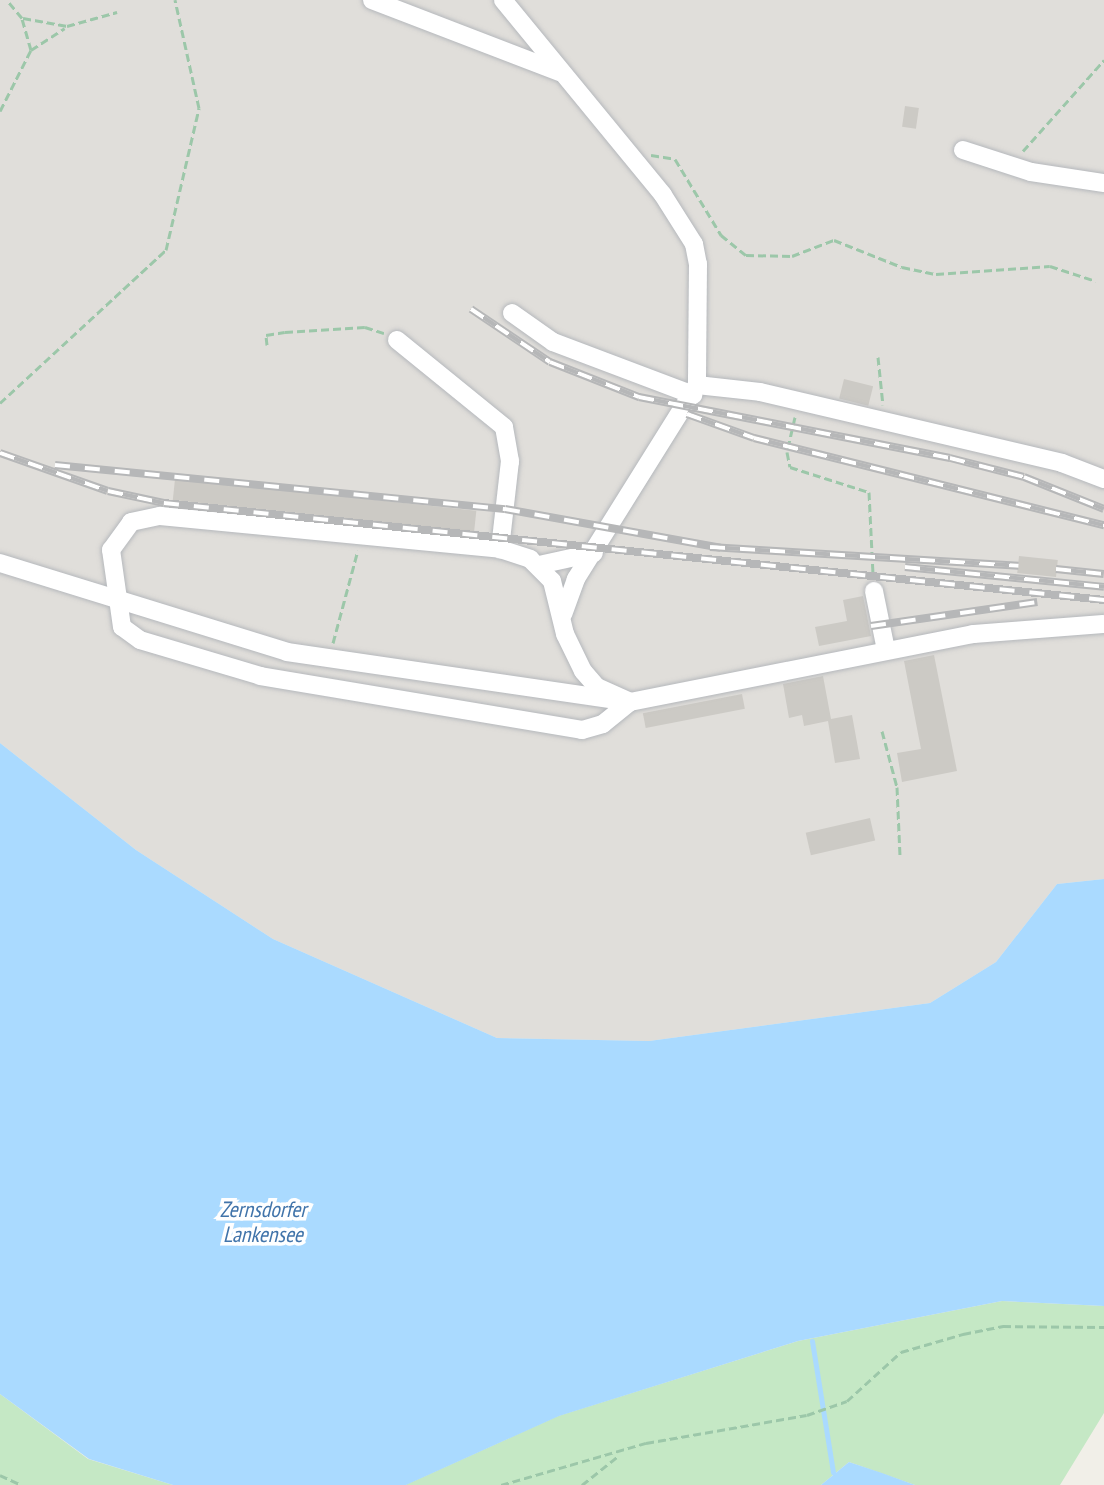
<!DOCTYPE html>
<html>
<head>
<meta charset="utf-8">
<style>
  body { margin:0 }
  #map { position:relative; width:1104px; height:1485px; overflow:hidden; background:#f1efe8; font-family:"PT Sans Narrow",sans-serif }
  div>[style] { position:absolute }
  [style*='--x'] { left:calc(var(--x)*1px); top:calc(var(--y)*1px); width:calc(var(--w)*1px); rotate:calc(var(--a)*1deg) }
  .industrial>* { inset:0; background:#e0deda }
  .green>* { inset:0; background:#c5e8c5 }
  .water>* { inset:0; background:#aadaff }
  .stream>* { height:5px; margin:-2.5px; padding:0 2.5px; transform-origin:2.5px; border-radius:2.5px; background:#aadaff }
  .building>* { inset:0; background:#cccac5; transform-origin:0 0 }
  .path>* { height:3px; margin-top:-1.5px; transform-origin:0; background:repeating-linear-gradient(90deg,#9cc7a9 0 8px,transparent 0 12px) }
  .roads { filter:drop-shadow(0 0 2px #b5b8bc) drop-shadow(0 0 2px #b5b8bc) }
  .minor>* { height:18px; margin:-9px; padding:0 9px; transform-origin:9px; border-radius:9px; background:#fff }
  .rail>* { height:8px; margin-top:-4px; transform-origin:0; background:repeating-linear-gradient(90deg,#fff 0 15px,#b6b7b8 0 30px); box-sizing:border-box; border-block:2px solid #b6b7b8 }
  span { translate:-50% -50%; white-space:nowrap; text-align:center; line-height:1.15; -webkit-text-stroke:7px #fff; paint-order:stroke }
  .water-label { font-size:22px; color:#4174aa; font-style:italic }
</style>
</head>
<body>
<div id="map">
  <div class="industrial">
    <div style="clip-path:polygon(0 0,1104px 0,1104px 879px,1057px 884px,996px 962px,930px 1003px,649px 1041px,497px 1038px,273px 939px,136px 850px,0 743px)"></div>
  </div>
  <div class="green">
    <div style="clip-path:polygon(1002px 1301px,1104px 1306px,1104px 1413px,1060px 1485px,915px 1485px,849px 1462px,821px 1485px,405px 1485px,558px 1416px,798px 1341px)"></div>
    <div style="clip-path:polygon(0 1394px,88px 1459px,173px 1485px,0 1485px)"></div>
  </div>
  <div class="water">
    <div style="clip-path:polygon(0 743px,136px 850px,273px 939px,497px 1038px,649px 1041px,930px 1003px,996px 962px,1057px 884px,1104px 879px,1104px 1306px,1002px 1301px,798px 1341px,559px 1416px,406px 1485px,173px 1485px,89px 1459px,0 1394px)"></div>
    <div style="clip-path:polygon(849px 1462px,882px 1473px,915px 1485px,821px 1485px)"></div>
  </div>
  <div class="stream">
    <div style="--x:812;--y:1341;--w:133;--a:80.9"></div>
  </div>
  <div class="building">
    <div style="left:905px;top:106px;width:14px;height:21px;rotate:8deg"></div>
    <div style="left:844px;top:379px;width:30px;height:20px;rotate:14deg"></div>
    <div style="left:175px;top:479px;width:303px;height:21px;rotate:6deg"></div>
    <div style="left:1019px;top:556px;width:39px;height:17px;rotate:6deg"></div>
    <div style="clip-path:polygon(863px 596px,871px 636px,819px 646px,815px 627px,847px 621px,843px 600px)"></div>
    <div style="clip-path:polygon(934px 655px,957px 771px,902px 782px,897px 753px,921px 749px,904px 661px)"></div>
    <div style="clip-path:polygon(823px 676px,831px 719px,852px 715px,860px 759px,835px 763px,828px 721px,804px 726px,802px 715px,789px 718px,783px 684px)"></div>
    <div style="left:742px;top:694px;width:15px;height:101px;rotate:79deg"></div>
    <div style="left:870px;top:818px;width:23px;height:66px;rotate:77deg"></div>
  </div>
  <div class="path">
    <div style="--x:23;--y:18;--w:45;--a:10.3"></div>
    <div style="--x:67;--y:26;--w:52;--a:-15.6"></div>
    <div style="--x:31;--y:50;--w:40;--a:-32.9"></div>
    <div style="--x:0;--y:111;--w:68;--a:-63.1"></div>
    <div style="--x:31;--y:50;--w:33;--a:-106"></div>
    <div style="--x:22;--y:18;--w:23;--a:-130"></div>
    <div style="--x:1023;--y:151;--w:122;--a:-48.3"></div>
    <div style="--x:651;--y:155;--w:24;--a:9"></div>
    <div style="--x:675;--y:159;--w:89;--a:58.8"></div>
    <div style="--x:721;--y:235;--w:32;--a:39"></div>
    <div style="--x:746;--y:255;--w:46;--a:1.2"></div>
    <div style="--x:792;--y:256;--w:45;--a:-20.9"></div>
    <div style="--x:834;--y:240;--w:73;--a:21.7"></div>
    <div style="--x:902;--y:267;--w:35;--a:12"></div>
    <div style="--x:936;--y:274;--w:114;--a:-4"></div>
    <div style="--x:1050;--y:266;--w:48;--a:18.1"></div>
    <div style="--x:267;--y:345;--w:10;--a:-96"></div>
    <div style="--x:266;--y:335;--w:19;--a:-9"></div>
    <div style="--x:285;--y:332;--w:80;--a:-3.6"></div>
    <div style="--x:365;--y:327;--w:20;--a:18"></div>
    <div style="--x:878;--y:357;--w:48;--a:84.1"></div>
    <div style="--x:0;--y:403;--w:226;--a:-42.7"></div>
    <div style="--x:166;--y:250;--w:146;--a:-76.9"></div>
    <div style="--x:199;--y:108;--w:111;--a:-102.5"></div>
    <div style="--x:795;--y:417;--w:36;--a:103"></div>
    <div style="--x:787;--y:452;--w:15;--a:79"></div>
    <div style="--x:790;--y:467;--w:83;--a:17.6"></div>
    <div style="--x:869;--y:492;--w:82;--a:87.2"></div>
    <div style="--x:333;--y:643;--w:96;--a:-75"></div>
    <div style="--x:882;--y:731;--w:58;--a:75"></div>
    <div style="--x:897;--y:787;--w:70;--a:87.5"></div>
    <div style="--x:0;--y:1475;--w:23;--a:25"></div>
    <div style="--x:501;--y:1485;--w:151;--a:-16.2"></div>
    <div style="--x:646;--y:1443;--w:163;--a:-9.9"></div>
    <div style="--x:807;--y:1415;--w:42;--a:-19.3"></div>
    <div style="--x:847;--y:1401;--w:73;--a:-42.2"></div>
    <div style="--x:901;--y:1352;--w:65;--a:-16.2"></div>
    <div style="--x:963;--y:1334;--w:41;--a:-11.3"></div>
    <div style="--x:1003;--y:1326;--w:101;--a:0.6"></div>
    <div style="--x:582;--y:1485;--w:45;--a:-38.7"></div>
  </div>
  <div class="roads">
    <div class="minor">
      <div style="--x:372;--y:0;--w:201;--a:21"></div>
      <div style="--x:503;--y:0;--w:252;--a:50.6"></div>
      <div style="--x:663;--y:195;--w:58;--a:57.7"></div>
      <div style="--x:694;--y:244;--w:20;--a:79"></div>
      <div style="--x:698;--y:264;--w:121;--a:90.5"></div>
      <div style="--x:697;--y:385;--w:229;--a:122"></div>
      <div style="--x:576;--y:579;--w:37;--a:110"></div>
      <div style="--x:963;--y:150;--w:71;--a:17.9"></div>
      <div style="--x:1031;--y:172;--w:74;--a:8.6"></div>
      <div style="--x:512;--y:313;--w:50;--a:35.3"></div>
      <div style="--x:553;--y:342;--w:150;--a:20.7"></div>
      <div style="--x:397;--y:340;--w:138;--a:39.1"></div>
      <div style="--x:504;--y:427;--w:35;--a:80"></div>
      <div style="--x:510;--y:461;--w:89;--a:96.5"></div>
      <div style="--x:697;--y:385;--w:63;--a:6.3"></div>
      <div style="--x:760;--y:392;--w:310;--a:13.2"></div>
      <div style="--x:1062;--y:463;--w:45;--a:20.9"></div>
      <div style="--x:160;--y:516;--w:342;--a:5.5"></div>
      <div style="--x:500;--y:549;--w:32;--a:18"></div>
      <div style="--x:530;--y:559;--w:31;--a:45"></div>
      <div style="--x:552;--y:581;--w:55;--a:76.2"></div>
      <div style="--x:565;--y:634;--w:41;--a:64.1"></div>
      <div style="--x:583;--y:671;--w:21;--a:49"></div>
      <div style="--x:597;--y:687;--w:36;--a:24"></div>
      <div style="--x:630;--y:702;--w:35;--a:141"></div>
      <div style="--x:603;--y:724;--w:22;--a:164"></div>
      <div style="--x:582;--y:730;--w:326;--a:-170.5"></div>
      <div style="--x:261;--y:676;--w:126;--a:-163.4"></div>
      <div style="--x:140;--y:640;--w:22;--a:-144"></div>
      <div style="--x:122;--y:627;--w:78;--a:-98.1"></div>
      <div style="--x:111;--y:550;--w:34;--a:-54"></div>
      <div style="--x:131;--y:522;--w:30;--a:-12"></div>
      <div style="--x:0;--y:563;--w:300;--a:17.2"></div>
      <div style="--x:287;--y:652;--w:347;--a:8.3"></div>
      <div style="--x:630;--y:702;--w:350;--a:-11.2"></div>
      <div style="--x:973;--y:634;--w:131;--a:-4.4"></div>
      <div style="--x:539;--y:565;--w:56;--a:-12.3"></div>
      <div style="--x:874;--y:591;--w:60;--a:78.5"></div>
    </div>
  </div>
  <div class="rail">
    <div style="--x:471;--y:309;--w:95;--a:33.9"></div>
    <div style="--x:550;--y:362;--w:96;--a:21.5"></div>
    <div style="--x:639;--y:397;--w:317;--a:11.1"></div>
    <div style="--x:950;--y:458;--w:76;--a:14.4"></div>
    <div style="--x:1024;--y:477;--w:86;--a:21.8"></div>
    <div style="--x:687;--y:414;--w:71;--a:19.7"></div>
    <div style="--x:754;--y:438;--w:361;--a:14"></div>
    <div style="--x:0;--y:453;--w:114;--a:19.4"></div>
    <div style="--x:108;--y:491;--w:57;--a:12.1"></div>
    <div style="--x:164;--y:503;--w:945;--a:5.89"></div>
    <div style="--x:55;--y:465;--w:452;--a:5.6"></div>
    <div style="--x:505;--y:509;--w:219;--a:10.2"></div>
    <div style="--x:710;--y:547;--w:309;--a:3.5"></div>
    <div style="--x:905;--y:567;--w:200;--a:5.7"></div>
    <div style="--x:1056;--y:569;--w:48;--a:5.9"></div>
    <div style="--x:871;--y:626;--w:168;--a:-8.2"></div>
  </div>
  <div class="water-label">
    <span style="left:263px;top:1222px">Zernsdorfer<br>Lankensee</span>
  </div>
</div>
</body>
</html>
